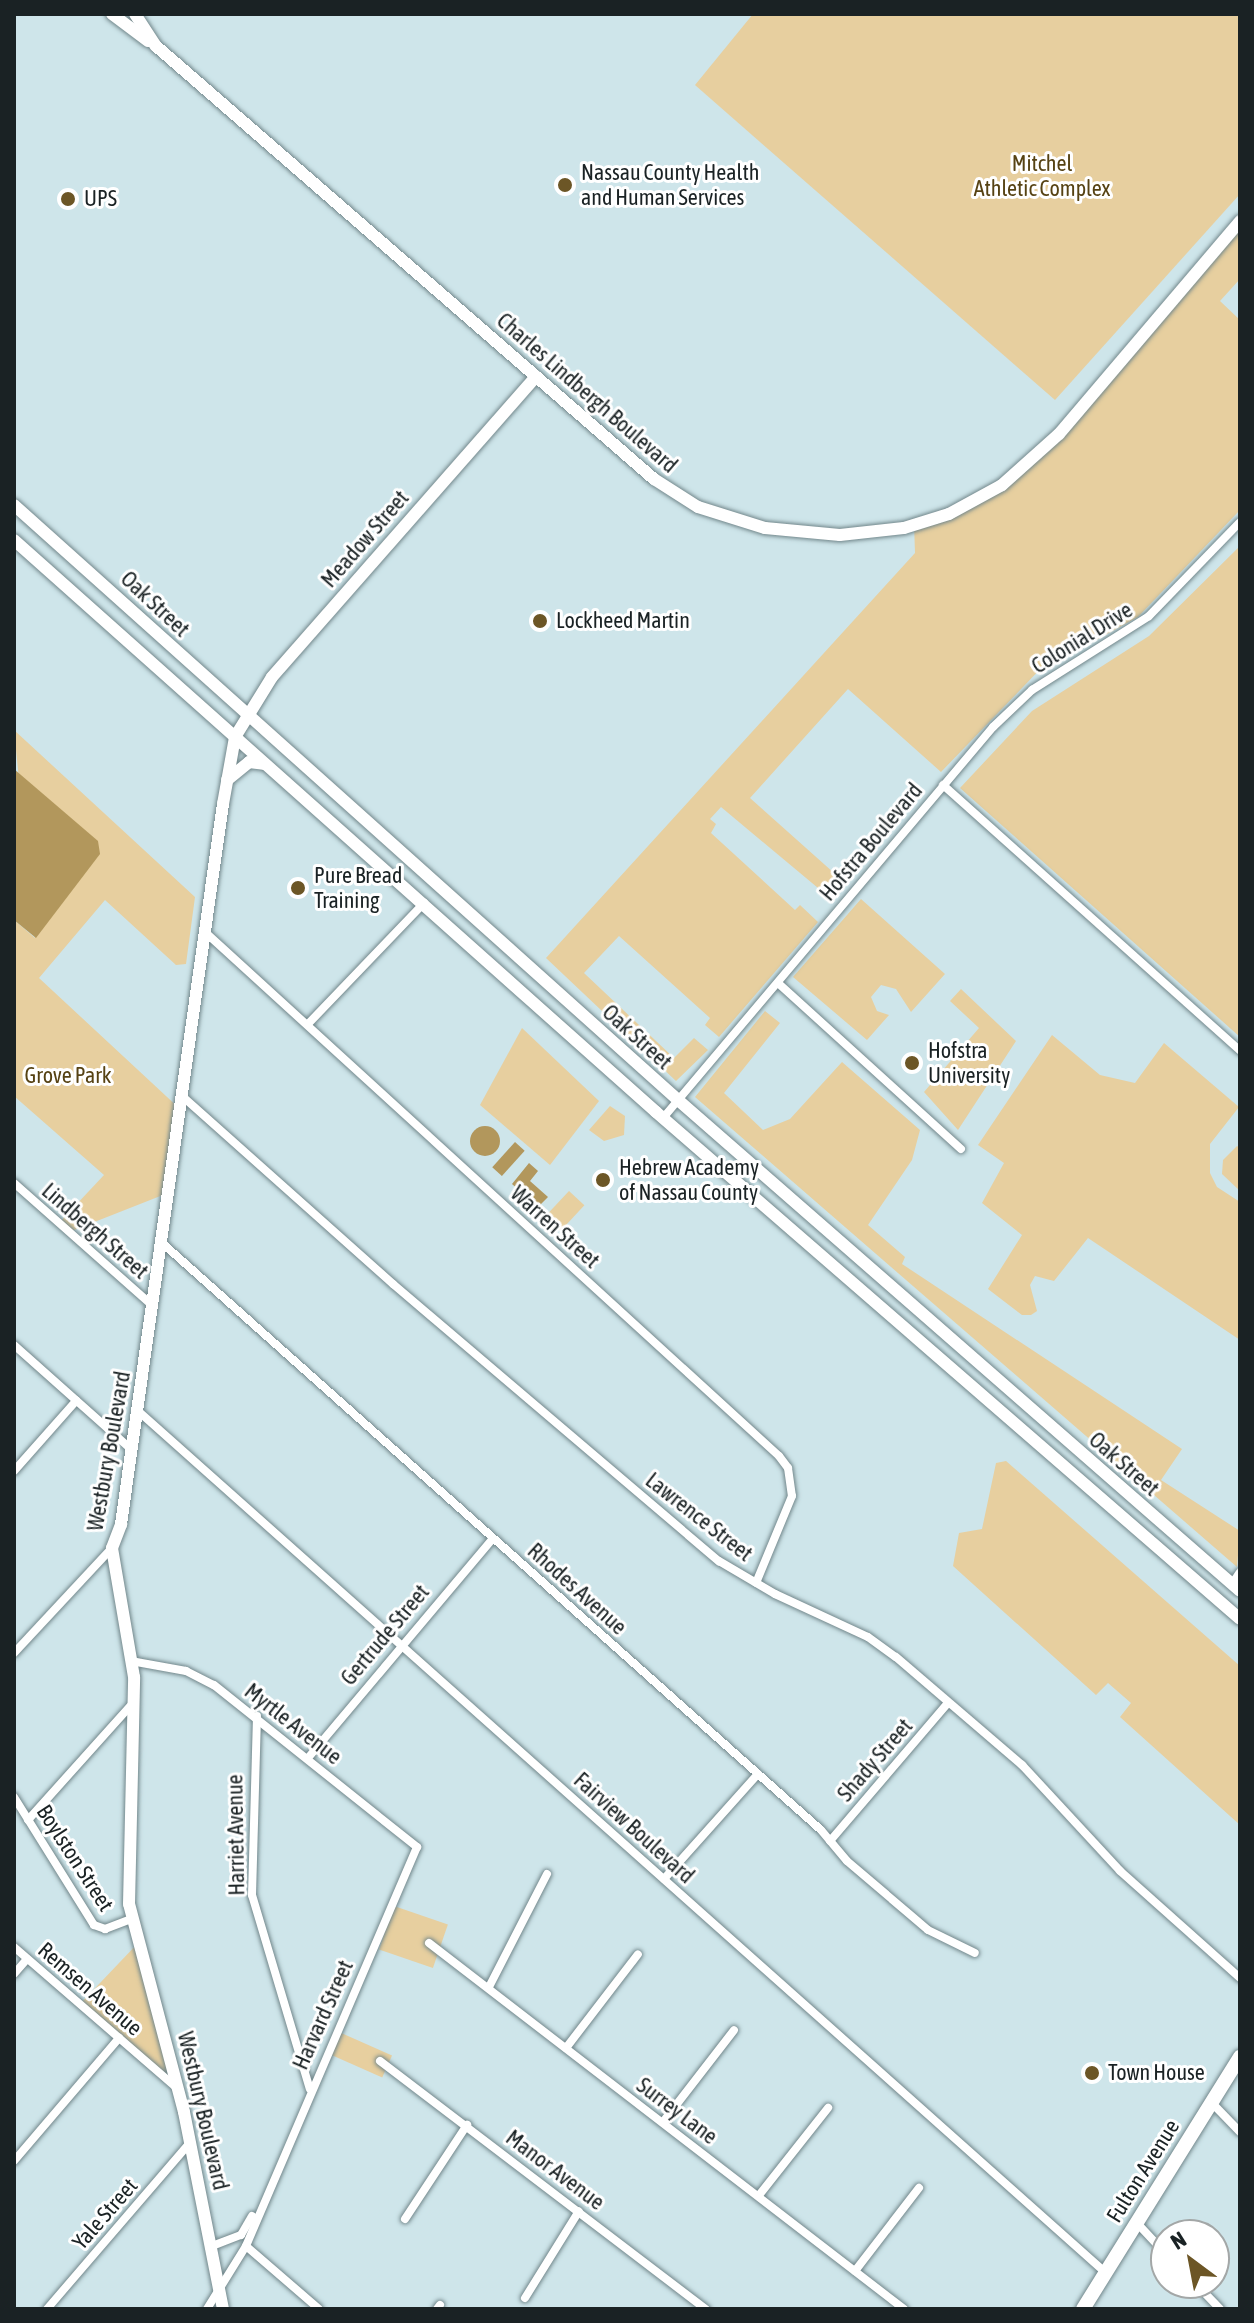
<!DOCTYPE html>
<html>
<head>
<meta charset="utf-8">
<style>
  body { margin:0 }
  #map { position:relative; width:1254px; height:2323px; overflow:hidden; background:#cee5ea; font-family:"Asap Condensed",sans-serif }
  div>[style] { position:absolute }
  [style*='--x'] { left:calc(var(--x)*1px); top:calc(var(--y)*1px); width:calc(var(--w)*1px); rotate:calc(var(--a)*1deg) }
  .green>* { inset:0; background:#e7cf9f; transform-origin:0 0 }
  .water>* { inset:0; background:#b2975c; transform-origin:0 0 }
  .round { border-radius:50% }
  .roads { filter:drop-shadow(0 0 2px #72878b) drop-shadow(0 0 2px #72878b) }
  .street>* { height:8px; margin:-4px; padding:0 4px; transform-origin:4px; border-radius:4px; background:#fff }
  .secondary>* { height:12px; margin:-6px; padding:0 6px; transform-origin:6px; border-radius:6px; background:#fff }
  .primary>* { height:14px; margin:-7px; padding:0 7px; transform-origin:7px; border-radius:7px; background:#fff }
  .dots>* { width:22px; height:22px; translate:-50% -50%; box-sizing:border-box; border:4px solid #fff; border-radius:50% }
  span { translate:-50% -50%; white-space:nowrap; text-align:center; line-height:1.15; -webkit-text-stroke:6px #fff; paint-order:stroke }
  .park-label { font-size:22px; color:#564213 }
  .poi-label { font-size:22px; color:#1a2224 }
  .left { translate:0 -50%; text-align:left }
  .street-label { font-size:22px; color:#1a2224 }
  .frame { position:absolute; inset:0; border:16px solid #1a2224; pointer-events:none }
  .north { position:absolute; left:1150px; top:2219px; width:80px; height:80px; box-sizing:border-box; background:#fff; border:2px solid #a3a7a7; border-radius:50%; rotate:328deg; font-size:22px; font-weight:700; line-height:32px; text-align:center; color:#1a2224 }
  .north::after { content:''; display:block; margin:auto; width:28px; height:36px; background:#6c5626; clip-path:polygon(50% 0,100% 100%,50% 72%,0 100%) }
</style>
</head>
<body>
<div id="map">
  <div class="green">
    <div style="clip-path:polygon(753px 14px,1240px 14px,1240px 194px,1055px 400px,695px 85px)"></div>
    <div style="clip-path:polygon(1240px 221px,1240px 279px,1220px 301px,1240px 320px,1240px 510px,1138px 617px,1089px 644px,1075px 633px,941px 772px,848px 689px,750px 798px,843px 881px,830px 898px,721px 807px,710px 819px,716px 824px,711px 833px,795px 910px,800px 905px,818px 922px,719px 1037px,705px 1025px,710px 1018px,619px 936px,584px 973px,674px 1058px,694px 1038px,708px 1050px,676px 1081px,546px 958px,915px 553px,914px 524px,949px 514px,1025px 467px)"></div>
    <div style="clip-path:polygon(1240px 546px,1240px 1037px,960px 788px,1032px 711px,1149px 636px)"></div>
    <div style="clip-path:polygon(14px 730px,195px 897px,186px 964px,176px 965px,105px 900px,39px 978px,180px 1109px,168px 1193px,69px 1232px,59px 1223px,104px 1175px,14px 1096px,14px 920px,35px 938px)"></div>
    <div style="clip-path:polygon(861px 899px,945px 974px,911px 1012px,896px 989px,881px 985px,871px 997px,877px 1011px,889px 1015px,867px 1040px,793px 977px)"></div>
    <div style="clip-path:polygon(961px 989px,1016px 1041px,958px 1130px,924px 1092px,979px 1028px,950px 1001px)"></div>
    <div style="clip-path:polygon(765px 1011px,780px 1023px,724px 1093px,763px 1130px,790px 1119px,842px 1062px,920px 1130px,912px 1160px,868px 1225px,905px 1257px,902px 1264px,1182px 1449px,1161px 1480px,1240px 1531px,1237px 1567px,695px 1097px)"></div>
    <div style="clip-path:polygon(522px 1028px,599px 1101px,550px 1165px,480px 1105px)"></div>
    <div style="clip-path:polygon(1052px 1035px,1100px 1075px,1135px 1083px,1164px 1043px,1239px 1107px,1210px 1144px,1210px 1173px,1217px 1187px,1240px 1202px,1240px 1340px,1088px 1238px,1054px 1281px,1035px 1276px,1030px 1285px,1037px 1311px,1031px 1315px,1022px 1315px,988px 1289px,1022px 1235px,982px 1203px,1004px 1163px,978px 1145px)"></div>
    <div style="clip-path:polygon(610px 1106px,625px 1116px,624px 1135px,604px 1141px,589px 1130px)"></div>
    <div style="clip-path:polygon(1237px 1146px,1240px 1148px,1240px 1191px,1222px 1174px,1223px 1160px)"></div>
    <div style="left:569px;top:1191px;width:21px;height:35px;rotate:43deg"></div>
    <div style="clip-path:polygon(1006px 1461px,1240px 1666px,1240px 1825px,1120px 1717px,1131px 1703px,1108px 1683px,1096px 1695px,953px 1566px,959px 1533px,982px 1529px,996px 1463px)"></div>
    <div style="left:394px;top:1906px;width:57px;height:46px;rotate:19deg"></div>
    <div style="clip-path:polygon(139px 1942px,179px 2090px,80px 2004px)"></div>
    <div style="left:339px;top:2032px;width:58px;height:24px;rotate:24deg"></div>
  </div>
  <div class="water">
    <div style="clip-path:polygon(14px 769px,98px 841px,100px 854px,36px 938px,14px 920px)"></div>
    <div class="round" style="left:470px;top:1126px;width:30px;height:30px"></div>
    <div style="left:515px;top:1142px;width:13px;height:34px;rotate:42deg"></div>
    <div style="clip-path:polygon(529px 1163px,538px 1171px,530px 1181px,548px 1197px,538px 1207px,512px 1184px)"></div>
  </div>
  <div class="roads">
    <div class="street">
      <div style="--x:943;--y:785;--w:399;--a:41.8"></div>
      <div style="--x:205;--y:932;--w:777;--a:42.39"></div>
      <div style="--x:779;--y:1456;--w:15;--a:53"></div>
      <div style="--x:788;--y:1468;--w:28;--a:82"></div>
      <div style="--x:792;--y:1496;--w:94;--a:112.5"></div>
      <div style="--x:778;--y:983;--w:247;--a:42.2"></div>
      <div style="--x:308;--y:1024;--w:168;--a:-46.2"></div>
      <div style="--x:182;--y:1096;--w:283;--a:41.7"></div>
      <div style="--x:393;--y:1284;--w:428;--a:40.4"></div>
      <div style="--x:719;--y:1561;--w:65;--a:30.5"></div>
      <div style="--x:775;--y:1594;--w:102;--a:24.8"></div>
      <div style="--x:868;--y:1637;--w:34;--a:36"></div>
      <div style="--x:896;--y:1657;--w:166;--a:40.6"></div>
      <div style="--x:1022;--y:1765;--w:144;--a:47.2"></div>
      <div style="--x:1120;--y:1871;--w:161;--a:41.7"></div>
      <div style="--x:663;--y:1118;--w:512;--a:-49.84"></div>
      <div style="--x:993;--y:727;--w:54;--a:-43.5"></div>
      <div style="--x:1032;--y:690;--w:138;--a:-32.3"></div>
      <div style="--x:1149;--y:616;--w:131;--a:-45.9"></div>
      <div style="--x:14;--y:1183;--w:184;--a:41.5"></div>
      <div style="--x:161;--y:1242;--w:884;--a:41.7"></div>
      <div style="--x:821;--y:1830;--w:40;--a:50"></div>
      <div style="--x:847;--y:1861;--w:106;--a:40.4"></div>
      <div style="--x:928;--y:1930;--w:52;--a:26.1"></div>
      <div style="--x:14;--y:1345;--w:158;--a:41.7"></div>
      <div style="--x:137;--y:1410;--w:1298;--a:41.69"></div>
      <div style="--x:14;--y:1471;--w:94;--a:-48.5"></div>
      <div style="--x:1232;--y:1584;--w:14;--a:-56"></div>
      <div style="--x:14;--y:1653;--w:144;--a:-47"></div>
      <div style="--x:131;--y:1661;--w:56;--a:10.3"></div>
      <div style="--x:186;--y:1671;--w:31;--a:27"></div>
      <div style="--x:214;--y:1685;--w:260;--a:38.6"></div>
      <div style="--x:417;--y:1847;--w:434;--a:113.2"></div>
      <div style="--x:246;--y:2246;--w:74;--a:121.8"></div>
      <div style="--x:257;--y:1716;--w:179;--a:91.6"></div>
      <div style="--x:252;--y:1895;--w:202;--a:73.4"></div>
      <div style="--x:308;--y:1758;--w:287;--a:-49.9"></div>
      <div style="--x:14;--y:1797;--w:151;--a:58"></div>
      <div style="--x:94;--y:1925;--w:12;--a:20"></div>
      <div style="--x:105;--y:1929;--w:28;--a:-21"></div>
      <div style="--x:28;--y:1820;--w:157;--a:-48.1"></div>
      <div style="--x:830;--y:1841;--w:182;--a:-49.5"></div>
      <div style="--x:664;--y:1879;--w:141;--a:-48.2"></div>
      <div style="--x:429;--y:1943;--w:600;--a:37.62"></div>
      <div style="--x:14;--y:1947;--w:217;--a:40.9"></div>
      <div style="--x:14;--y:1974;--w:20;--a:-49"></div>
      <div style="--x:489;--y:1987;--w:127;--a:-62.8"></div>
      <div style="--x:566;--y:2048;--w:118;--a:-52.5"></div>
      <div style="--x:380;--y:2061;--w:410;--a:37.3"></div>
      <div style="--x:1212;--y:2103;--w:40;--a:46"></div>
      <div style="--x:663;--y:2122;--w:116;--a:-52.3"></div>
      <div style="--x:14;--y:2161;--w:162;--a:-49.5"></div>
      <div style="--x:760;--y:2194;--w:110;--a:-51.7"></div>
      <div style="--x:405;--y:2219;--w:113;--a:-56.6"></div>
      <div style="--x:1137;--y:2223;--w:42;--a:46.9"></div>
      <div style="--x:212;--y:2246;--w:31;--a:-21"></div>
      <div style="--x:241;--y:2235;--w:22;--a:-60"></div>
      <div style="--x:246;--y:2246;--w:96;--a:40.8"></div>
      <div style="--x:855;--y:2271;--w:105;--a:-52.4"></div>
      <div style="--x:1195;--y:2283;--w:36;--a:46"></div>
      <div style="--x:525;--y:2298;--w:102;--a:-58.2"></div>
      <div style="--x:47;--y:2309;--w:219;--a:-49.3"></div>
      <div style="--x:437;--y:2309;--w:5;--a:-53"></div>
    </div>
    <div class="secondary">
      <div style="--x:112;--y:14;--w:45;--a:36.9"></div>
      <div style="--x:135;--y:14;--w:38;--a:57"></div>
      <div style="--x:156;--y:46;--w:660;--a:41.01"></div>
      <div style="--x:654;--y:479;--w:52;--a:32.5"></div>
      <div style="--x:698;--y:507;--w:70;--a:17.4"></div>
      <div style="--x:765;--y:528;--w:75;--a:5.3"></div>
      <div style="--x:840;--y:535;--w:64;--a:-6.2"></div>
      <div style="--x:904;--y:528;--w:47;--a:-17.3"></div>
      <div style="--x:949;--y:514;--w:60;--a:-28.7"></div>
      <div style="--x:1002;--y:485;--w:76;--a:-41.8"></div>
      <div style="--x:1059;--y:434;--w:280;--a:-49.6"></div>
      <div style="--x:14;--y:505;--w:892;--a:41.86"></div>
      <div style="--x:678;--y:1100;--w:746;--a:41.14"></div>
      <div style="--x:14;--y:540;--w:860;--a:41.7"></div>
      <div style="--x:656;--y:1112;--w:773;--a:40.96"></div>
      <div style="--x:227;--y:780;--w:28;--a:-39"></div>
      <div style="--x:249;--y:762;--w:16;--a:7"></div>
      <div style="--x:223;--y:2309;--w:201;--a:-101.2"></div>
      <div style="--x:184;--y:2112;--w:215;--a:-104.8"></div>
      <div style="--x:129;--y:1904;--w:227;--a:-88.7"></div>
      <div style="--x:134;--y:1677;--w:131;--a:-99.7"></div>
      <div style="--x:112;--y:1548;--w:26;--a:-69"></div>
      <div style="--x:121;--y:1524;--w:727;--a:-81.94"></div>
      <div style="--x:223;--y:804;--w:68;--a:-79.8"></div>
      <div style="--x:235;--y:737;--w:70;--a:-58.3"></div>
      <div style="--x:272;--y:677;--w:400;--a:-48.7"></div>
    </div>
    <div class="primary">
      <div style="--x:1083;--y:2309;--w:297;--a:-58.1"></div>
    </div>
  </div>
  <div class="dots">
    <div style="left:565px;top:185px;background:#6c5626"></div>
    <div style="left:68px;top:199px;background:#6c5626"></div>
    <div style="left:540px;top:621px;background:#6c5626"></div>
    <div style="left:298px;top:888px;background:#6c5626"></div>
    <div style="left:912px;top:1063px;background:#6c5626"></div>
    <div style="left:603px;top:1180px;background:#6c5626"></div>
    <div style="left:1092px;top:2073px;background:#6c5626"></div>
  </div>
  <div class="park-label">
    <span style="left:1042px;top:176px">Mitchel<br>Athletic Complex</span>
    <span style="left:68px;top:1076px">Grove Park</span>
  </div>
  <div class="poi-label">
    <span class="left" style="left:581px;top:185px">Nassau County Health<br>and Human Services</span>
    <span class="left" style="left:84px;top:199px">UPS</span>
    <span class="left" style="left:556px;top:621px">Lockheed Martin</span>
    <span class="left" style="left:314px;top:888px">Pure Bread<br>Training</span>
    <span class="left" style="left:928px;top:1063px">Hofstra<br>University</span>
    <span class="left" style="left:619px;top:1180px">Hebrew Academy<br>of Nassau County</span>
    <span class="left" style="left:1108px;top:2073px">Town House</span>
  </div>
  <div class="street-label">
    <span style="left:587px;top:393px;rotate:41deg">Charles Lindbergh Boulevard</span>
    <span style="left:365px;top:539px;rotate:-49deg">Meadow Street</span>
    <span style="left:155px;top:604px;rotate:43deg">Oak Street</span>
    <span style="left:1082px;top:638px;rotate:-32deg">Colonial Drive</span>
    <span style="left:871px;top:842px;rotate:-50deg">Hofstra Boulevard</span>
    <span style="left:637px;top:1037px;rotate:42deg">Oak Street</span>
    <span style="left:555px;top:1227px;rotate:42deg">Warren Street</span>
    <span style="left:95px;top:1231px;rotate:41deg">Lindbergh Street</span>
    <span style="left:109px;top:1451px;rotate:-80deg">Westbury Boulevard</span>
    <span style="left:1124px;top:1464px;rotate:41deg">Oak Street</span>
    <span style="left:699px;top:1517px;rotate:38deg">Lawrence Street</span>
    <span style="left:577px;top:1589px;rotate:42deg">Rhodes Avenue</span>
    <span style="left:385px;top:1635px;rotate:-50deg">Gertrude Street</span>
    <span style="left:293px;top:1724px;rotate:38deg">Myrtle Avenue</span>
    <span style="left:875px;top:1760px;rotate:-49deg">Shady Street</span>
    <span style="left:634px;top:1828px;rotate:42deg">Fairview Boulevard</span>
    <span style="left:236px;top:1835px;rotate:-91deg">Harriet Avenue</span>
    <span style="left:75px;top:1858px;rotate:57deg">Boylston Street</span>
    <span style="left:90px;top:1989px;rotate:41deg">Remsen Avenue</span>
    <span style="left:323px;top:2015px;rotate:-66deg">Harvard Street</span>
    <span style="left:203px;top:2111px;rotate:77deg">Westbury Boulevard</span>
    <span style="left:677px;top:2111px;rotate:37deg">Surrey Lane</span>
    <span style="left:555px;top:2170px;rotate:37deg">Manor Avenue</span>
    <span style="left:1143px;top:2171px;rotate:-58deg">Fulton Avenue</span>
    <span style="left:105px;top:2214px;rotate:-49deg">Yale Street</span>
  </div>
  <div class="frame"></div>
  <div class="north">N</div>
</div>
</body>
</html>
